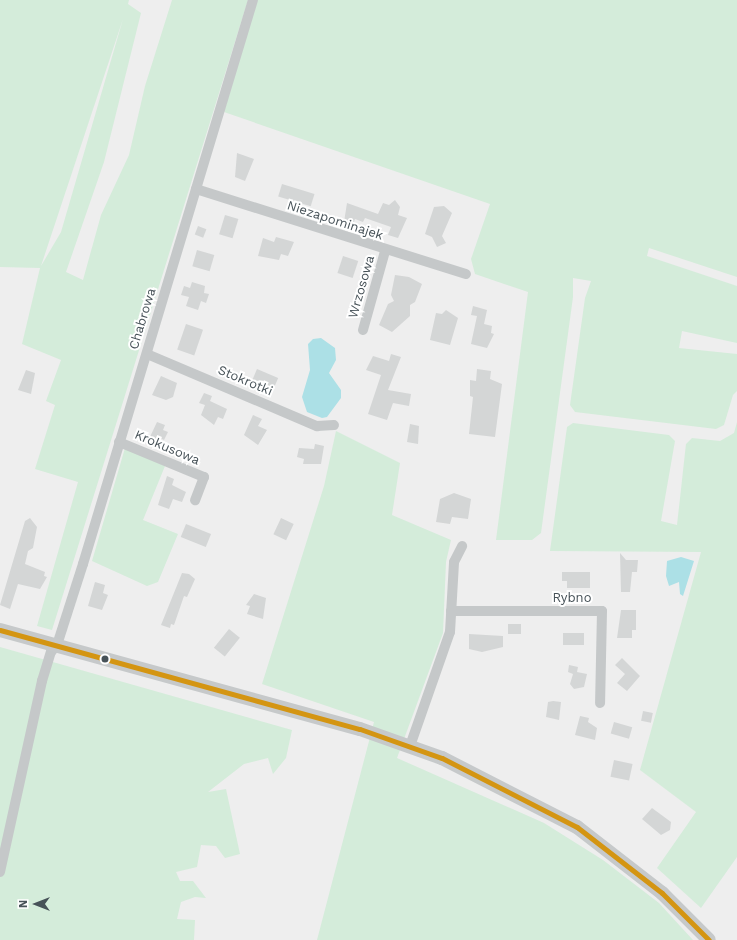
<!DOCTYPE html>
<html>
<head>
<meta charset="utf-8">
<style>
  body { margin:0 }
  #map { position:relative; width:737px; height:940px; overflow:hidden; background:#eee; font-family:"Work Sans",sans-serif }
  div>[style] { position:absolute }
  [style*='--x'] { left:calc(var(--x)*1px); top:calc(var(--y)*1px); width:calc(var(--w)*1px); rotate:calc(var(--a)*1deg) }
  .green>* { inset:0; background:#d4ecda }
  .water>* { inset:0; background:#ace0e6 }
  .building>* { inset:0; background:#d4d6d6; transform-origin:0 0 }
  .street>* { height:10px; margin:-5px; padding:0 5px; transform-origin:5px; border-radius:5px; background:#c5c8c9 }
  .secondary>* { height:14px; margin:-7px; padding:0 7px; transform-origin:7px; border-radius:7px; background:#c6c9ca }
  .bus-1>* { height:5px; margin:-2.5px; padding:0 2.5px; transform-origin:2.5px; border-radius:2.5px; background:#d49512 }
  .dots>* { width:11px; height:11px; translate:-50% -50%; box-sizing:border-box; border:2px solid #fff; border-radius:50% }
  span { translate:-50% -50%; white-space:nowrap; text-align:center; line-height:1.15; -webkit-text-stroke:4px #fff; paint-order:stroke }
  .street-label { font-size:13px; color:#475258 }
  .north { position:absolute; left:16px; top:884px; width:40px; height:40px; -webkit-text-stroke:3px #fff; paint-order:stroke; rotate:270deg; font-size:11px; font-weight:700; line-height:16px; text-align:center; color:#475258 }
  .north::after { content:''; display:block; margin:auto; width:14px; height:18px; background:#475258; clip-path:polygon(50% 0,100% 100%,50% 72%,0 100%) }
</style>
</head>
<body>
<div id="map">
  <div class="green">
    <div style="clip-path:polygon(evenodd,0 0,129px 0,128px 4px,141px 13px,104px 162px,66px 272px,83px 280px,101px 215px,129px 155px,145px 86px,172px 0,248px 0,52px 630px,37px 626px,78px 482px,35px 469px,55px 405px,46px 401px,61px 360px,22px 344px,40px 268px,0 267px,0 0,123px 19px,61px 232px,41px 266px,123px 19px)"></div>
    <div style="clip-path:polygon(257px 0,737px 0,737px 277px,649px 248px,647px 256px,737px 286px,737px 343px,682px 331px,679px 348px,737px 354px,737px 391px,733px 395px,724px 425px,716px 429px,575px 412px,570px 405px,585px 298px,591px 281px,573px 278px,573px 297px,541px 533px,532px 540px,496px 540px,528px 292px,475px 274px,471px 259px,490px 204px,224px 112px)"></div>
    <div style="clip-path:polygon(737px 422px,737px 857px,701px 908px,657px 868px,696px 812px,640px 770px,701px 552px,550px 551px,567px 427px,573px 423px,669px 435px,675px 441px,661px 521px,677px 525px,686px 444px,692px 438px,720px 441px,734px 433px)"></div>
    <div style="clip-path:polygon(336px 431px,400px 463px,392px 515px,451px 540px,446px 562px,443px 633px,397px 758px,544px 823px,603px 860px,659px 903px,693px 940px,317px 940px,374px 722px,262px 684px,324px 486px)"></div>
    <div style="clip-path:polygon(125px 448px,165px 466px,143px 520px,178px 534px,158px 582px,147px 586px,92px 561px)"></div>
    <div style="clip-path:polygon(0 647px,292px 730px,286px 758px,273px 774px,268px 758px,244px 764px,208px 792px,226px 789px,240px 854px,225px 858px,216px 846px,201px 845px,197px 867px,176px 872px,180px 881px,193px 881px,206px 898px,195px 897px,181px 902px,177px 919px,195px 920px,194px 940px,0 940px)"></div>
  </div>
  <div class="water">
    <div style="clip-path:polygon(321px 338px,335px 348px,336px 360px,329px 373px,341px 390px,341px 398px,327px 417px,322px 418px,307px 412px,302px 397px,310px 370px,308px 344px,313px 339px)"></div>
    <div style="clip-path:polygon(681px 557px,694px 561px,683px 596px,680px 594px,679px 582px,669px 586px,666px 576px,667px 561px)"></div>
  </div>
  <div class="building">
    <div style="clip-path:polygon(237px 153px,254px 159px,245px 181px,235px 177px)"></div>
    <div style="left:282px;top:184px;width:34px;height:13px;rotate:17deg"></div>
    <div style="clip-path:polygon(395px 200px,400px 207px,398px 215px,407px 218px,398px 238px,388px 235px,391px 227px,365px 218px,363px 222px,355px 219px,353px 225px,344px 222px,347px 203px,378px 214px,383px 203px,389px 205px)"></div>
    <div style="clip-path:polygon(444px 206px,452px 213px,442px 236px,446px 243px,437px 247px,432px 237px,425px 234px,434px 207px)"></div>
    <div style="left:225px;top:215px;width:14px;height:20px;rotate:17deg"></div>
    <div style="left:198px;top:226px;width:9px;height:9px;rotate:21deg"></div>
    <div style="clip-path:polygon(276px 237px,294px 242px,288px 256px,281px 254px,279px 260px,258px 256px,263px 238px,274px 242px)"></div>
    <div style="left:197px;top:250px;width:18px;height:17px;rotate:16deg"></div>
    <div style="left:343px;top:256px;width:16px;height:18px;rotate:18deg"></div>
    <div style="clip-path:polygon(395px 275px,409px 277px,422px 284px,415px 302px,410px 305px,410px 316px,392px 332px,379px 325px,388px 304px,394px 301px,391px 295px)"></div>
    <div style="clip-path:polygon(192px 282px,205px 286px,204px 293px,209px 294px,206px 303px,201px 301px,198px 310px,186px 306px,189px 297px,181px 295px,184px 286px,190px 288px)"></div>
    <div style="clip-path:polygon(473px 306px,487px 310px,484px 324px,492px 326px,491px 333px,494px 334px,487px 348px,471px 344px,477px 316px,471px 315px)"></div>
    <div style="clip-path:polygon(446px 310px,458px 318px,450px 345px,430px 340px,436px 313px,442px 314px)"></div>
    <div style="left:186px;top:324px;width:18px;height:27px;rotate:19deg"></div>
    <div style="clip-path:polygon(391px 354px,401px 357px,388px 390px,411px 394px,409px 406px,393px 403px,387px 420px,368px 414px,381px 375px,366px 370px,373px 356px,389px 361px)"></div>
    <div style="left:257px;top:369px;width:23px;height:14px;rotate:23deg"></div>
    <div style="clip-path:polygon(477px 369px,491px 371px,490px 379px,502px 384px,495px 437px,469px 434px,473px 397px,470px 396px,470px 380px,476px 381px)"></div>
    <div style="clip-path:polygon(26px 370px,35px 373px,31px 394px,18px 390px)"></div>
    <div style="clip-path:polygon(161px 376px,177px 383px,173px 397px,166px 400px,152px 395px)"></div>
    <div style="clip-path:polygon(204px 393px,212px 396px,210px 401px,227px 409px,223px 419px,218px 417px,214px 425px,201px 415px,205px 405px,199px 403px)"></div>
    <div style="clip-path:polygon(253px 415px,262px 419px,258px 426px,267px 430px,258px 445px,244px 435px)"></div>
    <div style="clip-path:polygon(157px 422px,165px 425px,163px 430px,168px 432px,164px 440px,160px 438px,158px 442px,149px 439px)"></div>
    <div style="clip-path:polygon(410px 424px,419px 426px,418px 444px,407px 442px)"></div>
    <div style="clip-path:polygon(315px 444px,324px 446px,321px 464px,303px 464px,304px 459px,297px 457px,299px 448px,314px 449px)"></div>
    <div style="clip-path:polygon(167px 476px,174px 479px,172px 485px,186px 492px,182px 502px,173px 499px,169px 509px,158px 505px)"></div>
    <div style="clip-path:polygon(454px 493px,471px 499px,468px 519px,452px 517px,450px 524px,436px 522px,440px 499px)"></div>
    <div style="clip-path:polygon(30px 518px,37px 527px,33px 548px,28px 551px,25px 564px,45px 572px,44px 576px,47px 577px,40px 589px,18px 584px,10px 609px,0 605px,25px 521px)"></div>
    <div style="left:281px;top:518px;width:14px;height:18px;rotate:25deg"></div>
    <div style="left:186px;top:524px;width:27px;height:14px;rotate:22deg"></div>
    <div style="clip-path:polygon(620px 553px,626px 560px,638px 560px,637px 572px,632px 572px,630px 592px,621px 592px)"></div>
    <div style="clip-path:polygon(562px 572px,590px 572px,590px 588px,567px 588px,567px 581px,562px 581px)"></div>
    <div style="clip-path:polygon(182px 573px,189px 574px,195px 579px,187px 597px,184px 596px,174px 625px,171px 624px,170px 628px,161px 625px)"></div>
    <div style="clip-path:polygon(95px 582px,105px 585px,103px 593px,108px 595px,102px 610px,88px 606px)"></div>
    <div style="clip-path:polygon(254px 594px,266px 598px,263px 619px,247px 614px,250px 606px,246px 605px)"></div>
    <div style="clip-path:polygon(621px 610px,636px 610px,636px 630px,632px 630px,632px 638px,617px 638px)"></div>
    <div style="left:508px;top:624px;width:13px;height:10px"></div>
    <div style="left:229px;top:629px;width:14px;height:24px;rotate:39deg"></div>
    <div style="left:563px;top:633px;width:21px;height:12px"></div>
    <div style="clip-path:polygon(469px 634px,503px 636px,503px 647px,482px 652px,469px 649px)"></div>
    <div style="clip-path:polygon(622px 658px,640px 676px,627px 691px,617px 683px,625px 674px,615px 665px)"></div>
    <div style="clip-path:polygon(569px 665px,578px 667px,577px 672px,587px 674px,584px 687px,574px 689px,570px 684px,573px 674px,568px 672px)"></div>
    <div style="clip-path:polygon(553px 701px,561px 702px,559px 720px,546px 717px,548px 702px)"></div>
    <div style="left:643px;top:711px;width:10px;height:10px;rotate:11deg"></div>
    <div style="clip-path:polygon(580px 716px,589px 718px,588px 722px,597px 728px,595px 740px,575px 735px)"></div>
    <div style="left:614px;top:722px;width:19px;height:12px;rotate:16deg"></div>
    <div style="left:614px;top:760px;width:19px;height:17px;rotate:12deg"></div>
    <div style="clip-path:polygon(652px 808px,671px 822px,670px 830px,661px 835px,642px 819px)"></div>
  </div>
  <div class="street">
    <div style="--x:196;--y:189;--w:283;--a:17.5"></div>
    <div style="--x:363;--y:330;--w:82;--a:-74.4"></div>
    <div style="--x:147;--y:354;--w:185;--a:23"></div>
    <div style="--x:317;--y:426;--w:17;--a:-3"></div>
    <div style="--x:119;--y:442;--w:92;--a:22.4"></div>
    <div style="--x:204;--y:477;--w:25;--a:111"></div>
    <div style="--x:451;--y:611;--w:151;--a:0"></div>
    <div style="--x:602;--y:611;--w:92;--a:91.2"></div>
    <div style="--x:410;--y:746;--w:121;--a:-70.7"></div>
    <div style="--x:450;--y:632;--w:70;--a:-86.7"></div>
    <div style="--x:454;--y:562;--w:18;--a:-63"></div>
    <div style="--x:0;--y:872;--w:196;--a:-77.6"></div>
    <div style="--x:42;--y:681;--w:30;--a:-73"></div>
    <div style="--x:51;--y:652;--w:9;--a:-49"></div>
    <div style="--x:57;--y:645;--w:85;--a:-72.2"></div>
    <div style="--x:83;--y:564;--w:589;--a:-73.23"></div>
  </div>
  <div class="secondary">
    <div style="--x:0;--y:630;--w:373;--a:15.4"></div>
    <div style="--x:360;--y:729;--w:87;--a:19.5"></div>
    <div style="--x:442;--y:758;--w:152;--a:27.1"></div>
    <div style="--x:577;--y:827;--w:108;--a:37.8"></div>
    <div style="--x:662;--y:893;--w:66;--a:45"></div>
  </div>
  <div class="bus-1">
    <div style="--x:0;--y:630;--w:373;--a:15.4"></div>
    <div style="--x:360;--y:729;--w:87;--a:19.5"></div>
    <div style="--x:442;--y:758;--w:152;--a:27.1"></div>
    <div style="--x:577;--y:827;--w:108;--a:37.8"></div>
    <div style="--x:662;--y:893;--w:66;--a:45"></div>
  </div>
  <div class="dots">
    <div style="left:105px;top:659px;background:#475258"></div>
  </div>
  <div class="street-label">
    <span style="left:335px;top:221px;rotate:18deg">Niezapominajek</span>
    <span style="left:362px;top:287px;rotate:-74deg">Wrzosowa</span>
    <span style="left:143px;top:319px;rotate:-73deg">Chabrowa</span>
    <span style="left:245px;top:381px;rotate:23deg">Stokrotki</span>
    <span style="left:167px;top:448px;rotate:23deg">Krokusowa</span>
    <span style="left:572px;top:598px">Rybno</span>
  </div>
  <div class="north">N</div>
</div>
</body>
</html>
